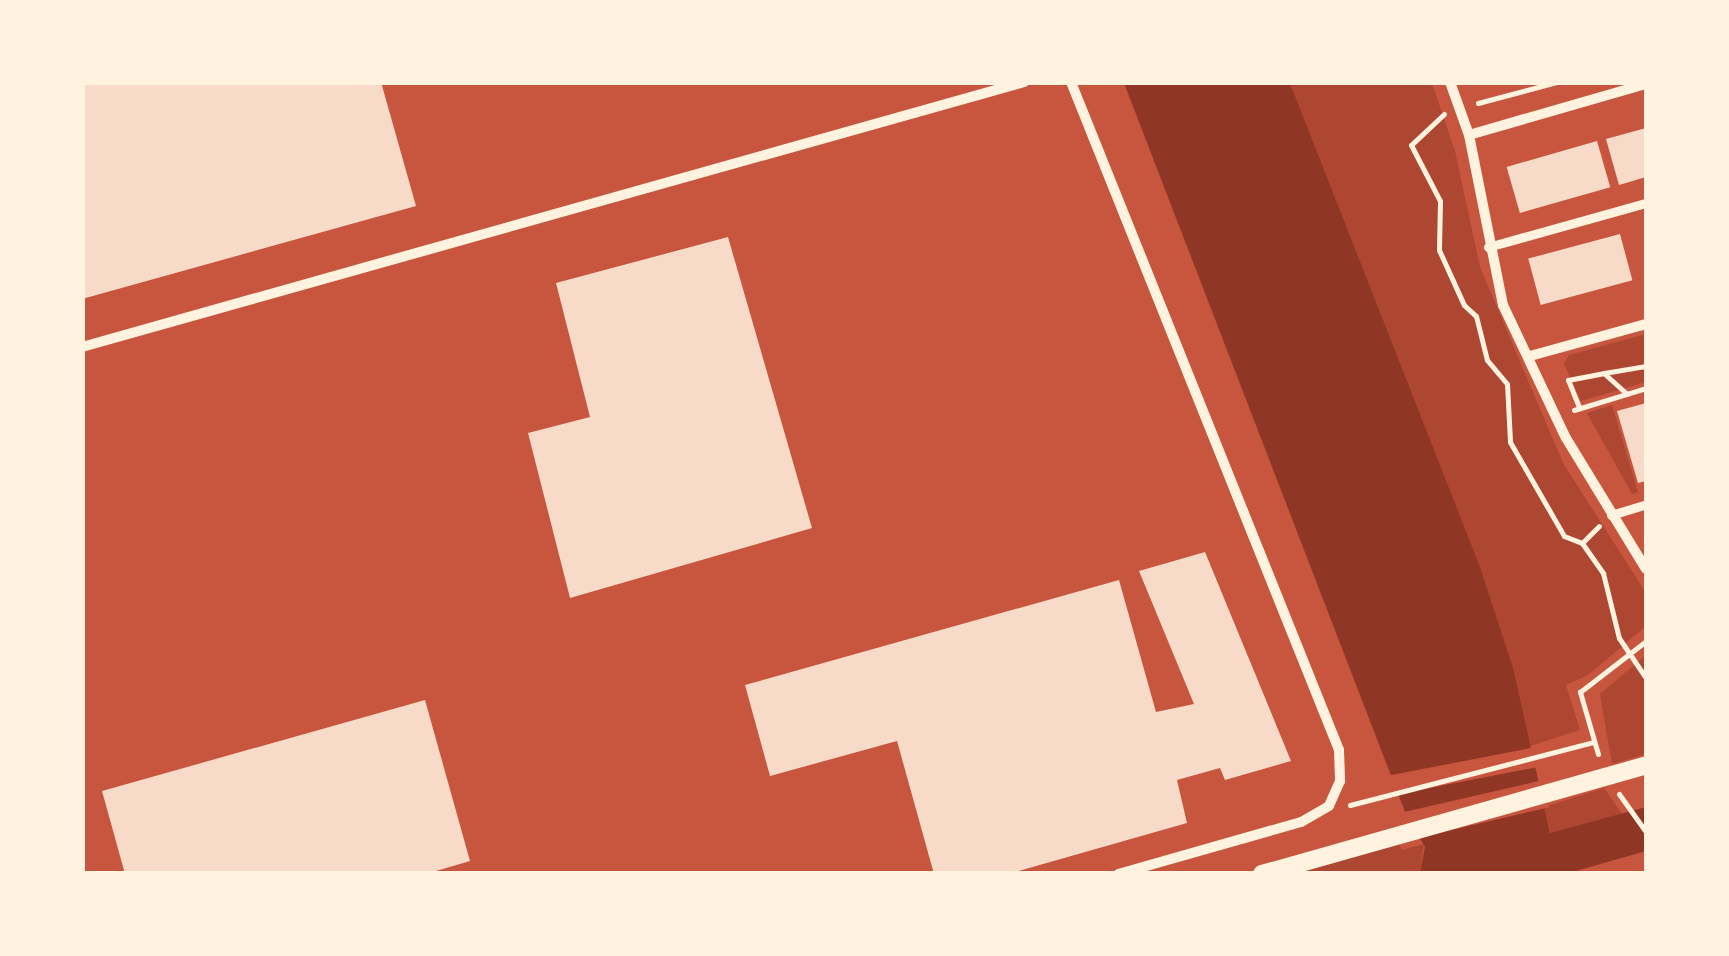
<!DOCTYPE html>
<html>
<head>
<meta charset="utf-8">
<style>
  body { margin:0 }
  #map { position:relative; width:1729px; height:956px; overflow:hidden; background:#c8553d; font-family:"IBM Plex Sans",sans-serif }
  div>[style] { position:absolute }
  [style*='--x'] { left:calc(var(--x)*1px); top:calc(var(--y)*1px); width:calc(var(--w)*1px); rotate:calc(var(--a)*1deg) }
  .green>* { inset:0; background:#ae4732 }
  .water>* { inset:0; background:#8f3625 }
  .pier>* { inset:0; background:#c8553d; transform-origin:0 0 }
  .building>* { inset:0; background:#f7dbc8; transform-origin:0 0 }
  .path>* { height:5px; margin:-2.5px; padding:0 2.5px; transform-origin:2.5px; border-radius:2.5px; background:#fff3e0 }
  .pedestrian>* { height:9px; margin:-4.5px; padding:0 4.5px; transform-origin:4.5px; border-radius:4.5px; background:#fff3e0 }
  .minor>* { height:10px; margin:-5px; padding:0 5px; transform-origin:5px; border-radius:5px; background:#fff3e0 }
  .tertiary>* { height:18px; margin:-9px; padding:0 9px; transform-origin:9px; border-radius:9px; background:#fff3e0 }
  span { translate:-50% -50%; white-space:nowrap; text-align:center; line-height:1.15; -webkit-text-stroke:8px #fff3e0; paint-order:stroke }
  .frame { position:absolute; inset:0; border:85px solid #fff3e0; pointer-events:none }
</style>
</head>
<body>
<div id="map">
  <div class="green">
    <div style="clip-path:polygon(1290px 83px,1432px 83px,1455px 151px,1480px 267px,1563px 463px,1646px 593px,1646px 626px,1588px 675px,1566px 685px,1580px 730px,1530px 746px,1479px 566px)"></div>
    <div style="clip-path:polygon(1646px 334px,1646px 382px,1581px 401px,1564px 364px,1569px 355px)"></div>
    <div style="clip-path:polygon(1612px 405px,1638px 492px,1632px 494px,1587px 413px)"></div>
    <div style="clip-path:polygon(1646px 655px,1646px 754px,1612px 764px,1600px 694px)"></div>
    <div style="clip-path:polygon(1604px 788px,1622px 814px,1551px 834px,1544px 807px)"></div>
    <div style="clip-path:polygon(1399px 844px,1402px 850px,1424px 844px,1420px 873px,1288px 874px)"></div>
  </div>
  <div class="water">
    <div style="clip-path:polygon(1124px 83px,1290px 83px,1480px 567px,1513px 668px,1550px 833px,1646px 807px,1646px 851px,1569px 873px,1420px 873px,1425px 847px,1407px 817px)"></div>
  </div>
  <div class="pier">
    <div style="left:1536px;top:747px;width:20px;height:150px;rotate:79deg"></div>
    <div style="left:1543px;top:780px;width:28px;height:146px;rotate:77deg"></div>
  </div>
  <div class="building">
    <div style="clip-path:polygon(82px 82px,381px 82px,416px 206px,82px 299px)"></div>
    <div style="clip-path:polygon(1646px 128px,1646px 177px,1619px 185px,1606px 139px)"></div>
    <div style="left:1597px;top:141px;width:48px;height:94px;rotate:74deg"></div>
    <div style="left:1620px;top:234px;width:48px;height:95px;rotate:75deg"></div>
    <div style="clip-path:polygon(728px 237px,812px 528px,570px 598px,528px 433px,590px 417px,556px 283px)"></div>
    <div style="clip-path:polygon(1646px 403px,1646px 481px,1638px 483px,1617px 411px)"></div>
    <div style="clip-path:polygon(1205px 552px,1291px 761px,1225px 780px,1220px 768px,1177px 780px,1187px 823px,1008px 874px,934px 874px,897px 741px,770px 776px,745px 685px,1119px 580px,1156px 712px,1194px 704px,1139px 571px)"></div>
    <div style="clip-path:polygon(425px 700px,470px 861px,426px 874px,125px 874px,102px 791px)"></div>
  </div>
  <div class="path">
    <div style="--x:1478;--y:103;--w:82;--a:-14.9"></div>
    <div style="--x:1444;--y:114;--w:45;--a:136.8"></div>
    <div style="--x:1411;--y:145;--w:63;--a:62.6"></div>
    <div style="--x:1440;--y:201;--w:49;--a:91.2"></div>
    <div style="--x:1439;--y:250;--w:60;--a:65.6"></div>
    <div style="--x:1464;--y:305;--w:16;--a:43"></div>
    <div style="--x:1476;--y:316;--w:45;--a:76"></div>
    <div style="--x:1487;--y:360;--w:31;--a:50"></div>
    <div style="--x:1507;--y:384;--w:58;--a:87"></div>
    <div style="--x:1510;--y:442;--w:108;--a:60.1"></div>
    <div style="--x:1564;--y:536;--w:19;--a:21"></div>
    <div style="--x:1582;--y:543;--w:24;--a:-45"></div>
    <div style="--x:1627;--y:394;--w:31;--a:-138"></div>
    <div style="--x:1604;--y:373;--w:43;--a:-9.5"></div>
    <div style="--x:1579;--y:407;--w:29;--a:-112"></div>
    <div style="--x:1568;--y:380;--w:37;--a:-11"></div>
    <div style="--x:1574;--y:410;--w:75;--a:-17"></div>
    <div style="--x:1582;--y:543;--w:37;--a:55"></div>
    <div style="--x:1603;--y:573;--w:67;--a:76.2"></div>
    <div style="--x:1619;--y:638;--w:48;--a:56"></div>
    <div style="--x:1598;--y:754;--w:65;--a:-106.2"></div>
    <div style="--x:1580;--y:692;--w:83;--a:-37.7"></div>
    <div style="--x:1619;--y:794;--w:47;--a:54.6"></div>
    <div style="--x:1350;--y:805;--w:252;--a:-14.5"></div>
  </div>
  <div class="pedestrian">
    <div style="--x:1488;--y:247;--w:164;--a:-15.6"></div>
    <div style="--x:1611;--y:515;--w:37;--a:-17"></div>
  </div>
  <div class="minor">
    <div style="--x:1071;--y:82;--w:720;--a:68.14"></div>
    <div style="--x:1339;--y:750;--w:31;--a:88"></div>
    <div style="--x:1340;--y:781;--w:27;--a:114"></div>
    <div style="--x:1329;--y:806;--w:32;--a:150"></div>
    <div style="--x:1301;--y:822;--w:190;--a:164.1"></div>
    <div style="--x:1450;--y:82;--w:56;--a:70.3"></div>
    <div style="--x:1469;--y:135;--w:173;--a:78.7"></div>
    <div style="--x:1503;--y:305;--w:147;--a:64.7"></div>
    <div style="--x:1566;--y:438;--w:153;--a:58.6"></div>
    <div style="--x:1469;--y:135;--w:184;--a:-16.1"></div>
    <div style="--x:82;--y:347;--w:979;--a:-15.71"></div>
    <div style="--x:1530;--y:356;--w:120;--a:-15.4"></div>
  </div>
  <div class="tertiary">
    <div style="--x:1262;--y:874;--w:399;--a:-15.8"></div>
  </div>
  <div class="frame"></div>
</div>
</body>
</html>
